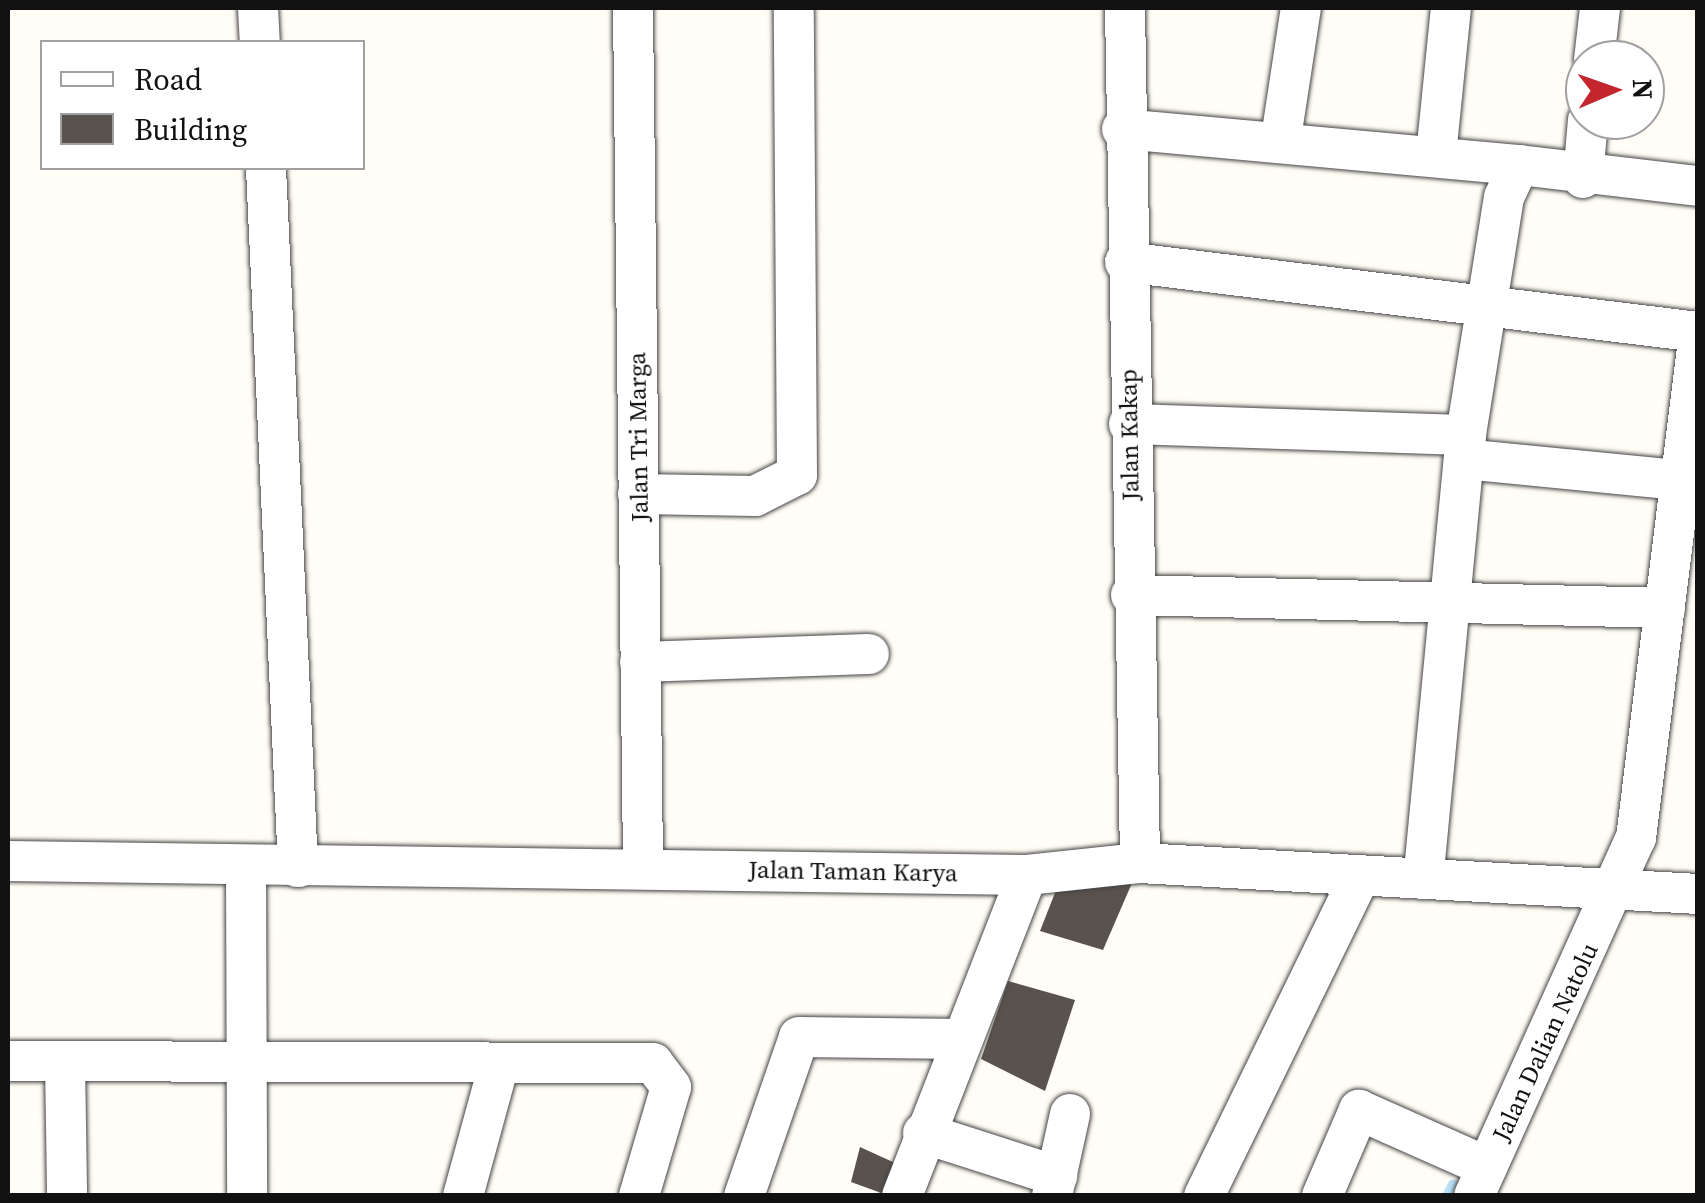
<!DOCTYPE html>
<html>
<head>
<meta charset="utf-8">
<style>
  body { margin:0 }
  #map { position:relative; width:1705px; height:1203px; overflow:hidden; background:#fffdf5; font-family:"Source Serif 4",serif }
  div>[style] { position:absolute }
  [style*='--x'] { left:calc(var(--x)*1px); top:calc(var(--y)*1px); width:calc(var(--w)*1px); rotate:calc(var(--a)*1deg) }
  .stream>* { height:10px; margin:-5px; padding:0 5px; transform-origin:5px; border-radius:5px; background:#b9e0f7 }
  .building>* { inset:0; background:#5a524d }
  .roads { filter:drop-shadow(0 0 2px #444) drop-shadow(0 0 2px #444) }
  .minor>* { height:40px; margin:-20px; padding:0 20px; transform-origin:20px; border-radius:20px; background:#fff }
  span { translate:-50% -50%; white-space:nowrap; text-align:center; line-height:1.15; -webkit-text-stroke:10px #fff; paint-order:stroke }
  .street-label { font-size:25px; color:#111 }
  .frame { position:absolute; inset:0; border:10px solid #111; pointer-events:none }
  .legend { position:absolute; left:40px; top:40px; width:325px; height:130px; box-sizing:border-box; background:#fff; border:2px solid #a0a0a0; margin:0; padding:12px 18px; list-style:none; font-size:30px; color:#111 }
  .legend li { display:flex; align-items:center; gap:20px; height:50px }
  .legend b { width:50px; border:2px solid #a0a0a0 }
  .north { position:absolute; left:1565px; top:40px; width:100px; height:100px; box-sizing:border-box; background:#fff; border:2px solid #a0a0a0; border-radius:50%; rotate:88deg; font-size:28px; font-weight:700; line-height:40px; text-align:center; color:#111 }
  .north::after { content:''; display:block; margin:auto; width:35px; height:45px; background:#c4262e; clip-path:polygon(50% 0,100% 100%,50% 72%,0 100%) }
</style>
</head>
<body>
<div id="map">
  <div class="stream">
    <div style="--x:1447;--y:1196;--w:13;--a:-63"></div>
  </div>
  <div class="building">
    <div style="clip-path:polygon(1060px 880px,1132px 883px,1103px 950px,1040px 931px)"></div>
    <div style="clip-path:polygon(1008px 981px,1075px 1000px,1045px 1091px,981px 1059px)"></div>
    <div style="clip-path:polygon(860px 1147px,895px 1163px,884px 1194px,851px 1182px)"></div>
  </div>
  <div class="roads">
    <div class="minor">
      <div style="--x:258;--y:8;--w:34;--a:87"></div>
      <div style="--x:633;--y:8;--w:859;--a:89.33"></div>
      <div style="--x:1125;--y:8;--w:855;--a:88.99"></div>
      <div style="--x:1594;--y:60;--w:52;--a:-83.4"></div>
      <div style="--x:1122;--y:129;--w:399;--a:5.2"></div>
      <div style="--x:1519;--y:165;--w:35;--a:115"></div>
      <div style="--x:1504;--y:197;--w:241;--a:99.1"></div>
      <div style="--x:1466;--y:435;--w:446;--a:95.5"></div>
      <div style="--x:1281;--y:138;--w:132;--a:-81.3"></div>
      <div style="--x:1436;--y:155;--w:148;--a:-84.2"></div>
      <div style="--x:1519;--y:165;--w:180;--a:6.7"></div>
      <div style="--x:266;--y:168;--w:700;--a:87.38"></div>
      <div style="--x:1583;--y:178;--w:58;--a:-85.1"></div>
      <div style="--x:1125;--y:262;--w:577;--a:6.96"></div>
      <div style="--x:1129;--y:424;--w:337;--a:1.9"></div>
      <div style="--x:1464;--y:459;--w:217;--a:5.6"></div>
      <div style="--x:638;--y:494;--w:117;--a:1"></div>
      <div style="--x:755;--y:496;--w:47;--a:-26.6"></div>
      <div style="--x:797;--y:475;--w:467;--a:-90.4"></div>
      <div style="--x:1131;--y:595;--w:534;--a:1.39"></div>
      <div style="--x:640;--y:662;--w:229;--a:-2"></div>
      <div style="--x:8;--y:861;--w:1019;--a:0.79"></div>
      <div style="--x:1027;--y:875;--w:114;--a:-6.1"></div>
      <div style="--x:1140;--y:863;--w:559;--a:3.18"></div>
      <div style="--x:246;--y:867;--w:329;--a:89.8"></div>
      <div style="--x:8;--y:1061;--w:645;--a:0.18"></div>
      <div style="--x:653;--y:1063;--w:30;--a:53"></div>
      <div style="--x:671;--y:1087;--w:114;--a:106.4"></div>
      <div style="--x:65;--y:1062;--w:134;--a:89.1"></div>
      <div style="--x:923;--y:1133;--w:141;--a:17.8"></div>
      <div style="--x:463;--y:1196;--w:137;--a:-74.7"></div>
      <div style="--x:744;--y:1196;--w:168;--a:-70.9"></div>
      <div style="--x:799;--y:1037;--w:162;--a:0.7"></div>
      <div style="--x:902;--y:1196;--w:344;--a:-68.7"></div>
      <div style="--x:1052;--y:1196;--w:84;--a:-77.6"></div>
      <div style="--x:1204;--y:1196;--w:356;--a:-64"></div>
      <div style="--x:1322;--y:1196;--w:94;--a:-66.7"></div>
      <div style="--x:1359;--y:1110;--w:140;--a:24"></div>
      <div style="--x:1474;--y:1196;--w:393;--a:-65.7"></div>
      <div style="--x:1636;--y:838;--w:500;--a:-82.9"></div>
    </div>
  </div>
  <div class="street-label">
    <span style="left:1129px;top:435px;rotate:-91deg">Jalan Kakap</span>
    <span style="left:638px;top:437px;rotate:-91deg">Jalan Tri Marga</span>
    <span style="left:853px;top:871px;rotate:1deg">Jalan Taman Karya</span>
    <span style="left:1545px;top:1042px;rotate:-65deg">Jalan Dalian Natolu</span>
  </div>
  <div class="frame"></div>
  <ul class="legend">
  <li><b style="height:12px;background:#fff"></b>Road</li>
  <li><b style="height:28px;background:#5a524d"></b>Building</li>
  </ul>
  <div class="north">N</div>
</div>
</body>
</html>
